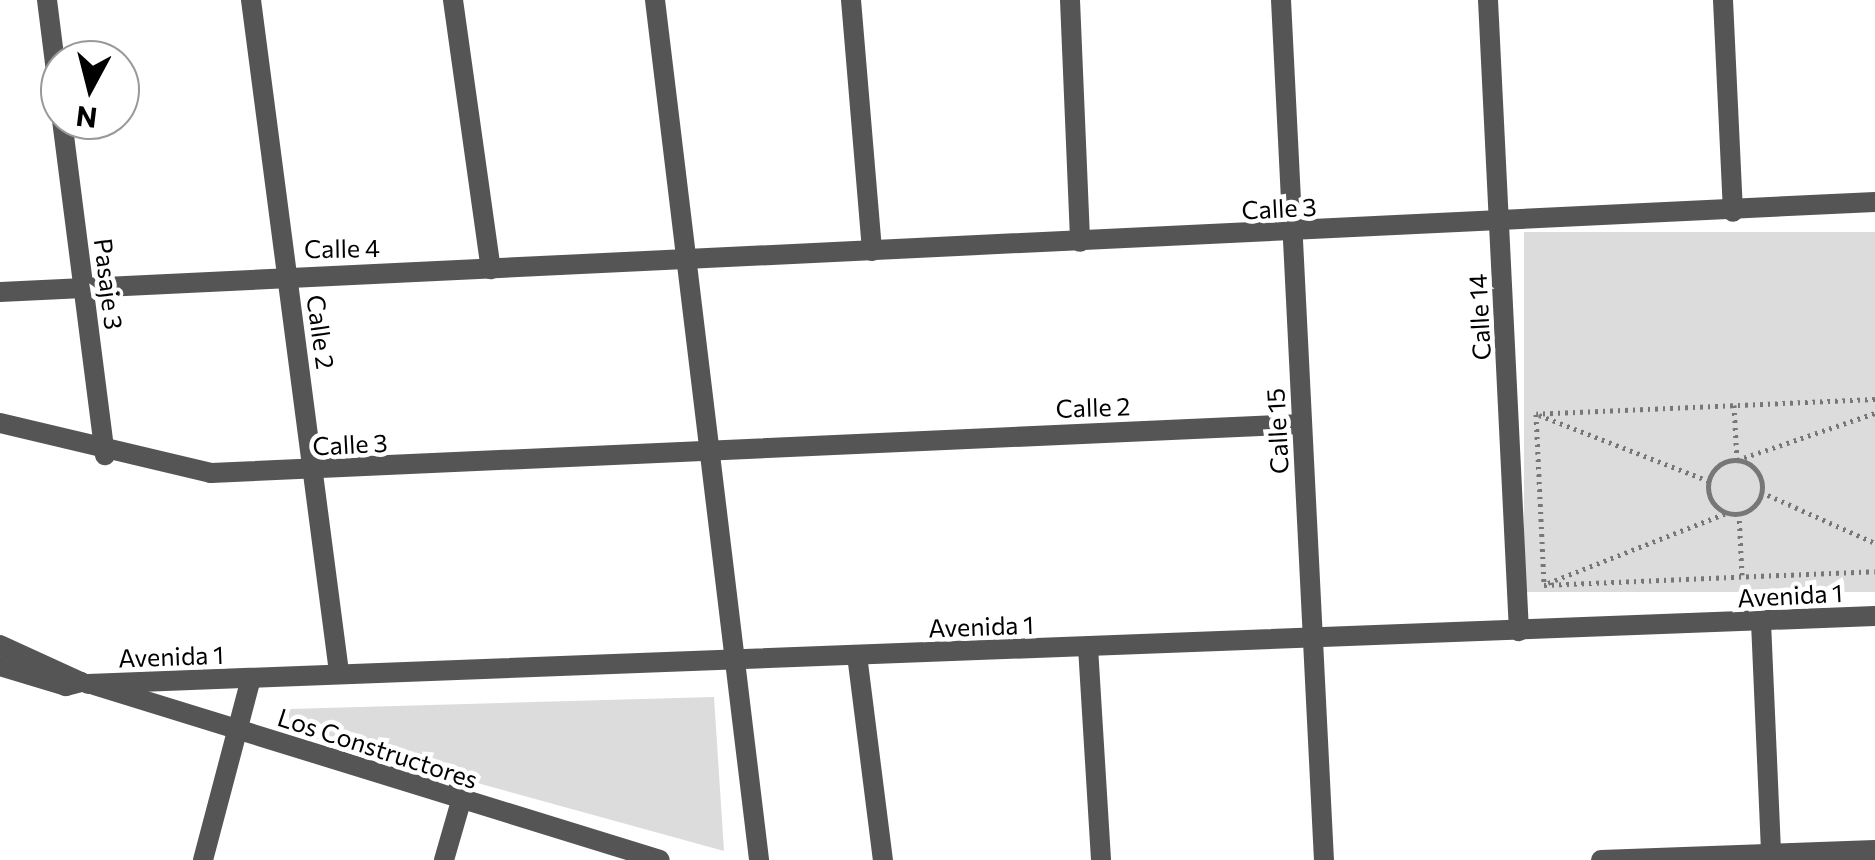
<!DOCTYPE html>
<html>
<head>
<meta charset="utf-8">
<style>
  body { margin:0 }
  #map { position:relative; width:1875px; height:860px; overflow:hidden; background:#fff; font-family:Commissioner,sans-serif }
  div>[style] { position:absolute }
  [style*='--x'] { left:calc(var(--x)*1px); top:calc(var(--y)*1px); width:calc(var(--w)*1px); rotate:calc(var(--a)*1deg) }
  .green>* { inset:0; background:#dcdcdc; transform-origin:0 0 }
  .path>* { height:5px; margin-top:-2.5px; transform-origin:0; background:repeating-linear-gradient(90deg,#777 0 2.5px,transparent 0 7.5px) }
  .path>.ring { margin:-2.5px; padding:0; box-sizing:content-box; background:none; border:5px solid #777; border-radius:50% }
  .minor>* { height:20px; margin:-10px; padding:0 10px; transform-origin:10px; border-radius:10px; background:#555 }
  .tertiary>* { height:20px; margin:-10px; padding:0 10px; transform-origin:10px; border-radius:10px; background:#555 }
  span { translate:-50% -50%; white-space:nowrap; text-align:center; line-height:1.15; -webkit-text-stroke:9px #fff; paint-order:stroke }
  .street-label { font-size:25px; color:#000 }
  .north { position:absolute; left:40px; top:40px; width:100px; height:100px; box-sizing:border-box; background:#fff; border:2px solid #999; border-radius:50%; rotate:187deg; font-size:28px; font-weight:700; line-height:40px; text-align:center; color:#000 }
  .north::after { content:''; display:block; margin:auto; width:35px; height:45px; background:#000; clip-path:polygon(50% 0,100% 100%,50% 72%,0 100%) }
</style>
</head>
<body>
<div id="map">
  <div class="green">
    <div style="left:1875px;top:232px;width:360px;height:351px;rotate:90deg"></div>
    <div style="clip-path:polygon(714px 697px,724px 851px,289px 731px,289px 709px)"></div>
  </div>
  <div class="path">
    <div style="--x:1875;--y:399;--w:339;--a:177.5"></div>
    <div style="--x:1536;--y:414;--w:171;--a:87.3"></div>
    <div style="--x:1544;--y:585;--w:331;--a:-2.4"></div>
    <div style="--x:1734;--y:405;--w:55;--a:86.9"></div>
    <div style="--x:1737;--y:460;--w:146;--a:-18.8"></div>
    <div style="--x:1539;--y:415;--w:182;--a:21.2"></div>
    <div class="ring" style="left:1708px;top:460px;width:49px;height:49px"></div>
    <div style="--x:1761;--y:492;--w:125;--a:24.1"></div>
    <div style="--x:1739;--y:513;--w:62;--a:87.2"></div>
    <div style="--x:1548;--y:583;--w:192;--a:-21.4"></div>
  </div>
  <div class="minor">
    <div style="--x:47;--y:0;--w:104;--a:82.8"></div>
    <div style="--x:453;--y:0;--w:272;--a:82"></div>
    <div style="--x:655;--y:0;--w:866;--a:83.1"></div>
    <div style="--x:851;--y:0;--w:252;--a:85.2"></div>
    <div style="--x:1070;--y:0;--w:242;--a:87.6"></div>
    <div style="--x:1281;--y:0;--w:861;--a:87.14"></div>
    <div style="--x:1488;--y:0;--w:632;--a:87.19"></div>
    <div style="--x:1723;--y:0;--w:212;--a:87.3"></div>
    <div style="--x:62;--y:120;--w:338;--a:82.7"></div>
    <div style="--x:0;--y:292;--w:1877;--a:-2.75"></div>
    <div style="--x:0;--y:423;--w:217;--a:13.3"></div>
    <div style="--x:211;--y:473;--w:1092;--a:-2.57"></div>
    <div style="--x:1761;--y:622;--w:229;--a:87.5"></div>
    <div style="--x:1088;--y:647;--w:213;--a:86.5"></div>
    <div style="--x:857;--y:655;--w:207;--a:82.8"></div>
    <div style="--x:94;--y:685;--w:592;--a:17.18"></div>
    <div style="--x:203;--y:860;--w:188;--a:-75.2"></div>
    <div style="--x:444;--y:860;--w:61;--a:-73.9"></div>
    <div style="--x:1601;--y:860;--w:274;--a:-2.1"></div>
  </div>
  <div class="tertiary">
    <div style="--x:251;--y:0;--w:678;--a:82.54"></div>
    <div style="--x:0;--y:645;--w:89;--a:24.6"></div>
    <div style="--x:81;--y:682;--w:16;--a:165"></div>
    <div style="--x:66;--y:686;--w:69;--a:-163.1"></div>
    <div style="--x:88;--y:684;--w:1788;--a:-2.18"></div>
  </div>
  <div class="street-label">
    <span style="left:1279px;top:208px;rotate:-3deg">Calle 3</span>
    <span style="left:342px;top:248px;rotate:-1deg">Calle 4</span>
    <span style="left:109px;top:284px;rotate:83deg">Pasaje 3</span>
    <span style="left:1479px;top:317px;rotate:-93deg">Calle 14</span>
    <span style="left:321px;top:332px;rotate:82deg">Calle 2</span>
    <span style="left:1093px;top:407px;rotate:-2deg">Calle 2</span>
    <span style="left:1277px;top:431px;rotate:-93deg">Calle 15</span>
    <span style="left:350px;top:444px;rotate:-3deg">Calle 3</span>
    <span style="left:1790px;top:595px;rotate:-3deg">Avenida 1</span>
    <span style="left:981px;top:626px;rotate:-2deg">Avenida 1</span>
    <span style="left:171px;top:656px;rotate:-2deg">Avenida 1</span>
    <span style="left:378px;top:748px;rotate:18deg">Los Constructores</span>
  </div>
  <div class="north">N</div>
</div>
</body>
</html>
